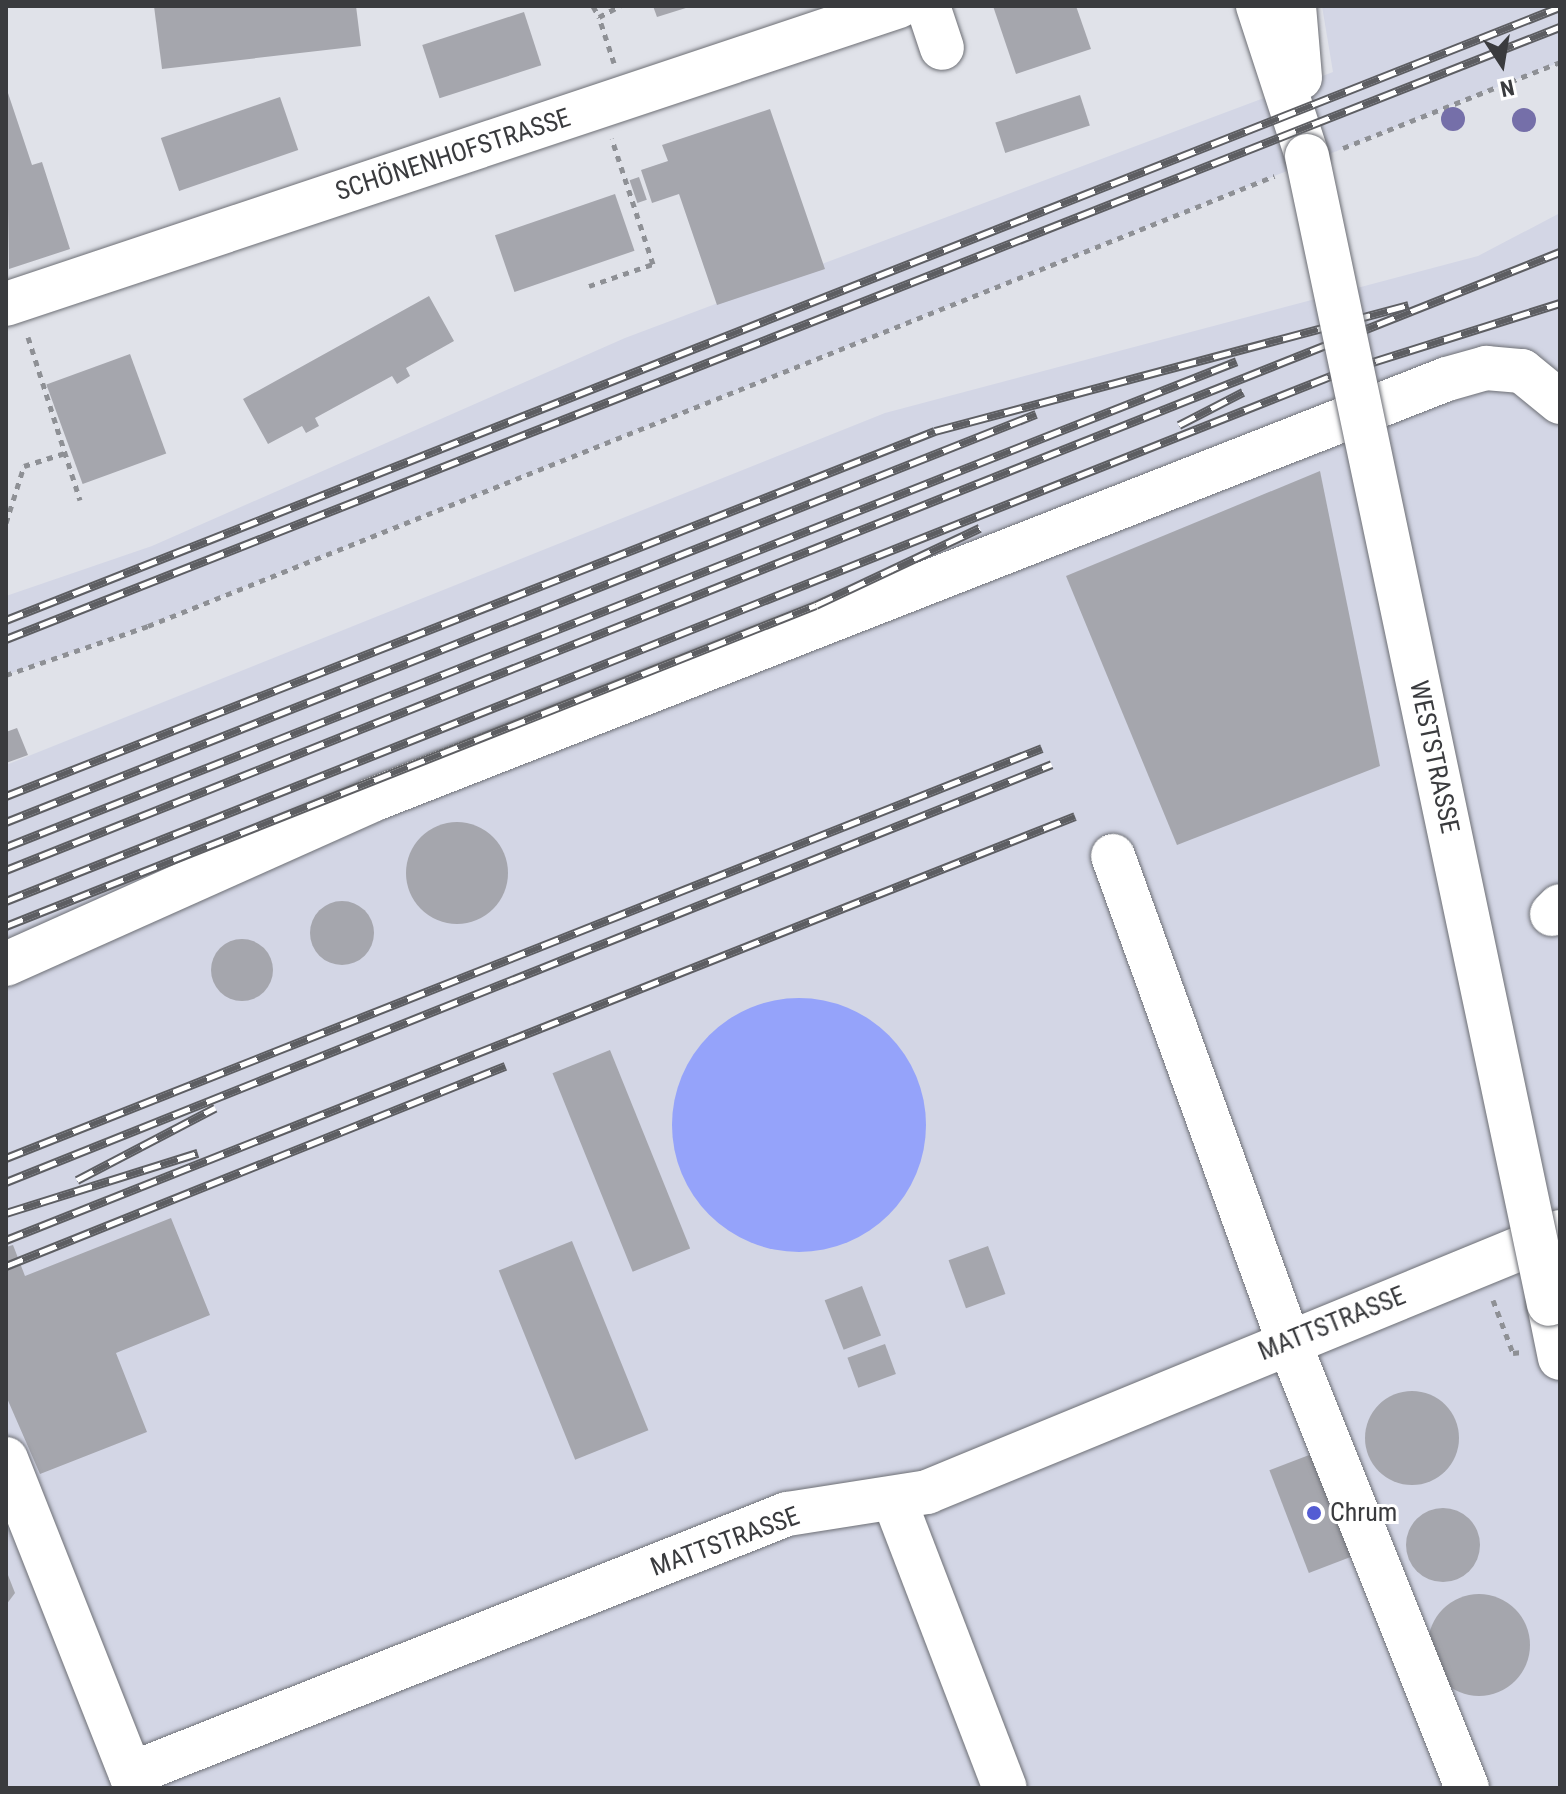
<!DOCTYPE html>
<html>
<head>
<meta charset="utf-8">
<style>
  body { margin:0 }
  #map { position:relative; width:1566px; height:1794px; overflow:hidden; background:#e0e2e9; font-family:"Roboto Condensed",sans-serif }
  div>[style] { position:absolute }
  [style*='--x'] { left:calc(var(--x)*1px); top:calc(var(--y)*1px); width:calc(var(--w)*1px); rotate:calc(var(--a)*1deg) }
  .built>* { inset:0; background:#d3d6e5 }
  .water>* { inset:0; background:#95a3fa }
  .round { border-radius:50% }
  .building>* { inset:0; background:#a5a6ad; transform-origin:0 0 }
  .path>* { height:5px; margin-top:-2.5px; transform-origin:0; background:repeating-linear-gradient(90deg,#8e9095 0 6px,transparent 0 12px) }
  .roads { filter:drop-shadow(0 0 2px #6d6f75) drop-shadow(0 0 2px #6d6f75) }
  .minor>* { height:44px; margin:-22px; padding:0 22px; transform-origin:22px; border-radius:22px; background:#fff }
  .major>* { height:44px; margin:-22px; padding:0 22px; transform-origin:22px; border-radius:22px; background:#fff }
  .rail>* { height:9px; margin-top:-4.5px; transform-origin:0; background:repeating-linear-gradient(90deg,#fff 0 18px,#5d5e62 0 36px); box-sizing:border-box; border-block:2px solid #5d5e62 }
  .bridges { filter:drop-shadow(0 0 2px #6d6f75) drop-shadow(0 0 2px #6d6f75) }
  .major-bridge>* { height:44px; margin:-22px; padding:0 22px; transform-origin:22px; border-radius:22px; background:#fff }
  .trees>* { width:24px; height:24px; margin:-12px; border-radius:50%; background:#756fa9 }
  .dots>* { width:22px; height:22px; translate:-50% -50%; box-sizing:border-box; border:4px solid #fff; border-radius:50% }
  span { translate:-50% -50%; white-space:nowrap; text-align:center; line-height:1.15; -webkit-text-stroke:6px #fff; paint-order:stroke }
  .street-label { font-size:26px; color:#3a3b3e }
  .poi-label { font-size:26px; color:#3a3b3e }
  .left { translate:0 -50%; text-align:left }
  .frame { position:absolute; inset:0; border:8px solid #3a3b3e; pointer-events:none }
  .north { position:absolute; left:1462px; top:24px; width:80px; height:80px; -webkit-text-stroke:6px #fff; paint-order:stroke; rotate:168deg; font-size:22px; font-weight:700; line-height:32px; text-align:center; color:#3a3b3e }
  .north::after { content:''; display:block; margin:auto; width:28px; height:36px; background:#3a3b3e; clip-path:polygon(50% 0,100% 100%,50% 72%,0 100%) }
</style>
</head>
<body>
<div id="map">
  <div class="built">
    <div style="clip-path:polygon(1322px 6px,1560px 6px,1560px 62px,148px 626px,6px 675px,6px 596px,152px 546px,625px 338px,1333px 72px)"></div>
    <div style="clip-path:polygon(1560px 213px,1560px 1788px,6px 1788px,6px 765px,885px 413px,1478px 256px)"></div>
  </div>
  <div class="water">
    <div class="round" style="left:672px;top:998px;width:254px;height:254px"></div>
  </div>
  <div class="building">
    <div style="clip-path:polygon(154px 6px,356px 6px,361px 46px,162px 69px)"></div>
    <div style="clip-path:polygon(653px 6px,689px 6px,689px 7px,657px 17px)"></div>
    <div style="clip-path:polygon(993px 6px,1076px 6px,1091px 49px,1016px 74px)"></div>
    <div style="left:524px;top:12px;width:56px;height:107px;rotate:72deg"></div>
    <div style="clip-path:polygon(6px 87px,32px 165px,42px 162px,70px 249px,9px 269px)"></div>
    <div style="left:1080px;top:95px;width:32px;height:89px;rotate:72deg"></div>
    <div style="left:280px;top:97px;width:56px;height:126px;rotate:71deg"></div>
    <div style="clip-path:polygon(770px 109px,825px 269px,717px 305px,679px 194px,652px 203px,641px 170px,668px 161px,662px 145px)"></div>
    <div style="left:639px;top:177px;width:24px;height:10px;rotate:71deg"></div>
    <div style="left:615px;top:194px;width:60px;height:127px;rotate:71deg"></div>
    <div style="clip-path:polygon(429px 296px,454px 341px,406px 368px,410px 376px,397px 384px,392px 376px,315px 418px,319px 426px,306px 433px,302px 426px,268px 444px,243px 399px)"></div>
    <div style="left:130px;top:354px;width:106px;height:89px;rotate:70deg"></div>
    <div style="clip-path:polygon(1320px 471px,1380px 766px,1177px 845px,1066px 576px)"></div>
    <div style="clip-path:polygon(17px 728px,28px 755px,6px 763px,6px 732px)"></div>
    <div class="round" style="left:406px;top:822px;width:102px;height:102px"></div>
    <div class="round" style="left:310px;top:901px;width:64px;height:64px"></div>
    <div class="round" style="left:211px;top:939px;width:62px;height:62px"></div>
    <div style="left:610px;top:1050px;width:214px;height:62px;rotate:68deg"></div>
    <div style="clip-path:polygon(171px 1218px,210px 1315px,116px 1353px,147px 1432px,40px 1474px,6px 1396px,6px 1247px,13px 1245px,25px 1276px)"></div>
    <div style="left:572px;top:1241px;width:204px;height:79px;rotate:68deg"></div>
    <div style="left:988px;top:1246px;width:51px;height:42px;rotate:70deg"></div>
    <div style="left:862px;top:1286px;width:53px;height:40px;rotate:69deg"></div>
    <div style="left:885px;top:1344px;width:32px;height:40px;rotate:70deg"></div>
    <div class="round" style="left:1365px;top:1391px;width:94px;height:94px"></div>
    <div style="left:1317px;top:1452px;width:110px;height:51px;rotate:69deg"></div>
    <div class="round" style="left:1406px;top:1508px;width:74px;height:74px"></div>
    <div style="clip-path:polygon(6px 1570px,15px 1593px,6px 1605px)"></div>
    <div class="round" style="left:1428px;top:1594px;width:102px;height:102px"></div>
  </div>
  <div class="path">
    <div style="--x:593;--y:6;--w:13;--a:61"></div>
    <div style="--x:614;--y:63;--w:48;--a:-108.1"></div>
    <div style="--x:599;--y:17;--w:24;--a:-28"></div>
    <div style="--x:1343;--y:148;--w:233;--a:-21.6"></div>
    <div style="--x:589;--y:286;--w:68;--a:-19"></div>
    <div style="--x:653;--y:264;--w:132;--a:-108.2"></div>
    <div style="--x:28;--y:337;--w:171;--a:72.3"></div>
    <div style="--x:6;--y:523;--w:60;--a:-72.5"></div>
    <div style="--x:24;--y:466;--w:43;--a:-17.6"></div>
    <div style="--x:6;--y:675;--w:150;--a:-19"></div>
    <div style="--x:148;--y:626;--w:1213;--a:-21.78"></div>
    <div style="--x:1493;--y:1300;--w:57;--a:69.3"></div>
    <div style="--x:1513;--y:1353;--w:9;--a:-6"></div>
  </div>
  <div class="roads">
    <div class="minor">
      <div style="--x:928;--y:6;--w:44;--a:71.6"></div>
      <div style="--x:6;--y:304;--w:941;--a:-18.45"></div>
      <div style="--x:1113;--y:856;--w:515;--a:70.12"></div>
      <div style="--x:1288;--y:1340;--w:482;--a:68.2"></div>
      <div style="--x:1552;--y:914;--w:11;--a:-45"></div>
      <div style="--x:6;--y:964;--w:401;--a:-24.1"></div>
      <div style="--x:372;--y:800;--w:1154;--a:-21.39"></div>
      <div style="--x:1447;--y:379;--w:41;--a:-15.8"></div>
      <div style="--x:1486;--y:368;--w:36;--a:5"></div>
      <div style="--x:1522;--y:371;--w:49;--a:39.2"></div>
      <div style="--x:6;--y:1459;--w:354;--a:68.4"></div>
      <div style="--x:895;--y:1502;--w:306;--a:69"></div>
      <div style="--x:131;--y:1774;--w:706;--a:-21.62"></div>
      <div style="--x:787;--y:1514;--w:142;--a:-8.9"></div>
      <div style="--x:927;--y:1492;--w:684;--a:-22.33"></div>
    </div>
    <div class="major">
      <div style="--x:1258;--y:6;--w:158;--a:71.9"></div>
      <div style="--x:1294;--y:6;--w:72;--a:85.2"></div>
      <div style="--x:1549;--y:1304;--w:55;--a:78.5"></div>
    </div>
  </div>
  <div class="rail">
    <div style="--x:1179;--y:425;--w:72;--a:-27.3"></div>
    <div style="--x:6;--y:620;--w:1671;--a:-21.53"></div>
    <div style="--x:6;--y:639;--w:1670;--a:-21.5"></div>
    <div style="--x:6;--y:796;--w:998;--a:-21.45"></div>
    <div style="--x:935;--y:431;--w:490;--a:-14.9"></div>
    <div style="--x:6;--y:822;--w:1108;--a:-21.61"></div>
    <div style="--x:6;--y:847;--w:1323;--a:-21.54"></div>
    <div style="--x:6;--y:870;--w:1672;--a:-21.69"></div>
    <div style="--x:6;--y:901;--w:1436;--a:-21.62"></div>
    <div style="--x:1341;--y:372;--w:230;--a:-17.5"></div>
    <div style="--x:6;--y:926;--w:871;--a:-21.62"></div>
    <div style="--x:816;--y:605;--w:181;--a:-25.2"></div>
    <div style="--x:6;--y:1158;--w:1114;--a:-21.59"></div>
    <div style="--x:77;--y:1180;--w:156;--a:-27.6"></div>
    <div style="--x:6;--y:1182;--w:1126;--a:-21.78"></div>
    <div style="--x:6;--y:1213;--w:201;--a:-17.4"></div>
    <div style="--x:6;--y:1240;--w:1150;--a:-21.63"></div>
    <div style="--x:6;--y:1266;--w:538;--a:-21.84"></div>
  </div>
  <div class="bridges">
    <div class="major-bridge">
      <div style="--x:1307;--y:156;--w:1173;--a:78.1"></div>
    </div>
  </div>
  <div class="trees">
    <div style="left:1453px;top:119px"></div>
    <div style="left:1524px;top:120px"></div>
  </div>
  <div class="dots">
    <div style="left:1314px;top:1513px;background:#545cd3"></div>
  </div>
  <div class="street-label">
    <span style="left:453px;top:155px;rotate:-18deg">SCHÖNENHOFSTRASSE</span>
    <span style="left:1434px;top:757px;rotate:78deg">WESTSTRASSE</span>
    <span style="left:1332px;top:1324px;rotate:-22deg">MATTSTRASSE</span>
    <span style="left:725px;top:1542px;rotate:-20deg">MATTSTRASSE</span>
  </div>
  <div class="poi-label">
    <span class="left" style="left:1330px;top:1513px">Chrum</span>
  </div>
  <div class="frame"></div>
  <div class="north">N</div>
</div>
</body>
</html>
